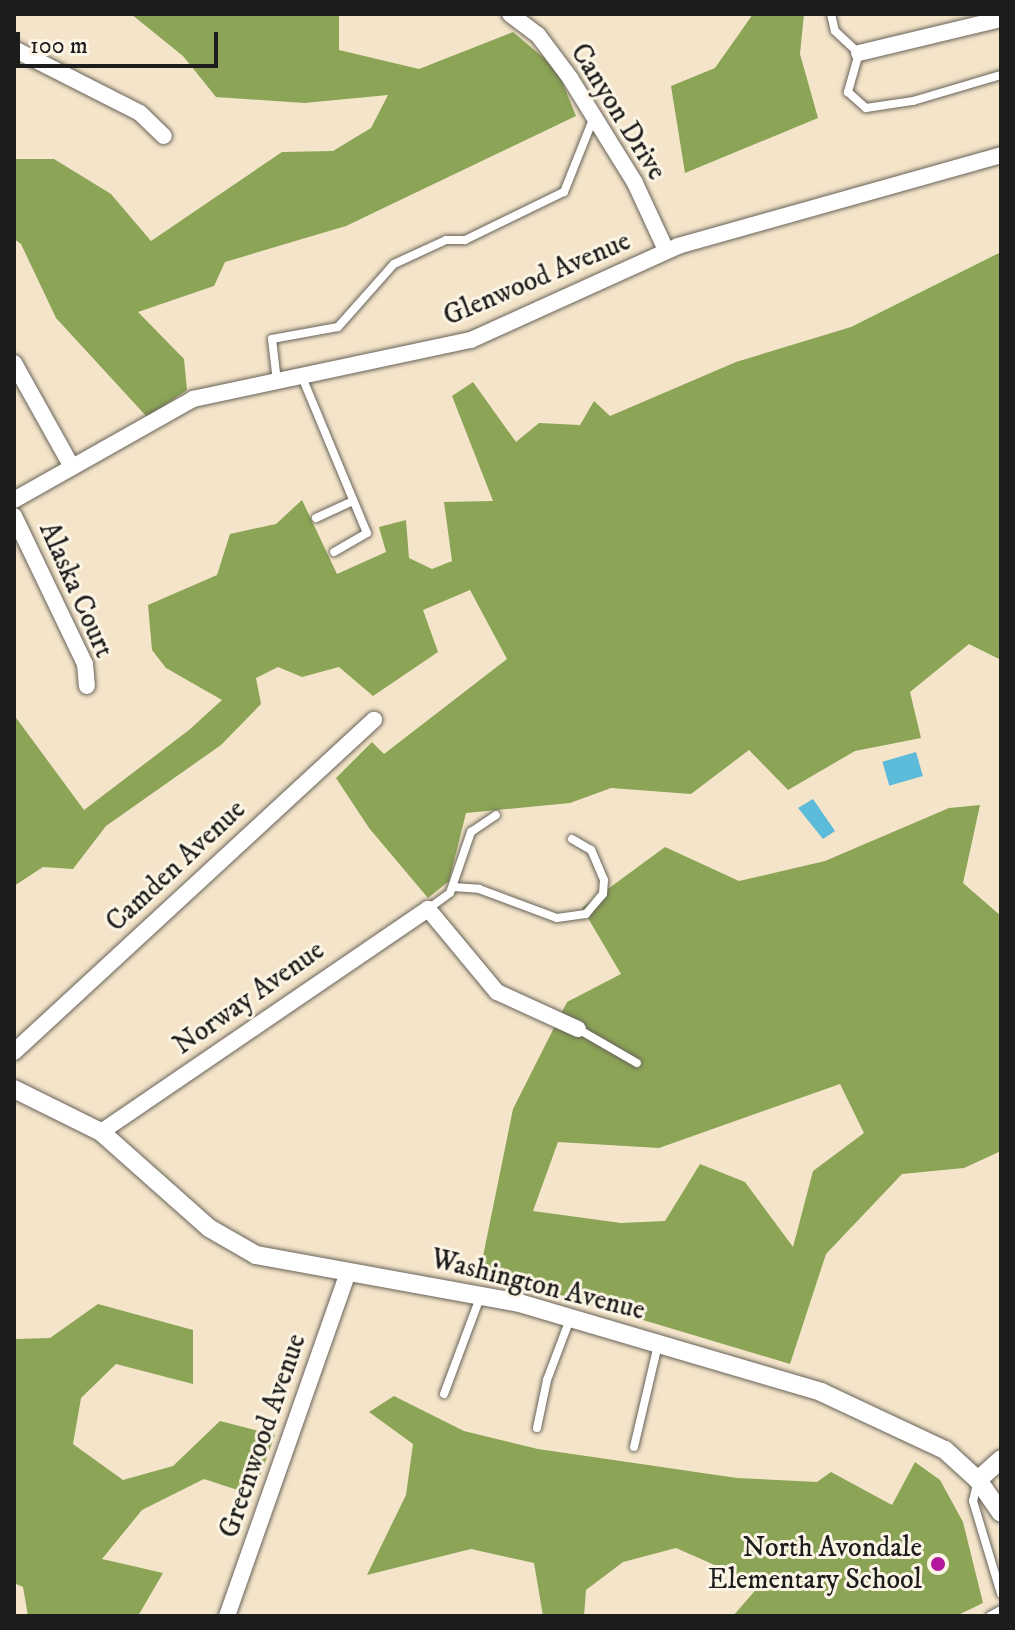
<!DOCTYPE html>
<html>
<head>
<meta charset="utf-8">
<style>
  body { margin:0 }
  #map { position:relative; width:1015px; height:1630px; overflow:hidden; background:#f4e5ca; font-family:"IM FELL DW Pica",serif }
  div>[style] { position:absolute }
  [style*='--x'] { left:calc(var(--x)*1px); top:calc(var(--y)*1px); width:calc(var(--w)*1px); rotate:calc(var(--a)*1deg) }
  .forest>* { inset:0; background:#8ba456 }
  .water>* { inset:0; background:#5bbbd9; transform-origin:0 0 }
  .roads { filter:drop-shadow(0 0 2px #686259) drop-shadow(0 0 2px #686259) }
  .service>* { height:8px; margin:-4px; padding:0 4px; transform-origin:4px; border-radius:4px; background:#fff }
  .minor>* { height:16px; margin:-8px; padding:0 8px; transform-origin:8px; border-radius:8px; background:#fff }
  .tertiary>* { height:18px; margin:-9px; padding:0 9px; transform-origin:9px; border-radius:9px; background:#fff }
  .dots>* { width:22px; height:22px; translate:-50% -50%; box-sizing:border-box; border:4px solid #fcf5e5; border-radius:50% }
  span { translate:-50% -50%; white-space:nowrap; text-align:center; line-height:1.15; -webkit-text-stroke:6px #fcf5e5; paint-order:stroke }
  .street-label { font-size:28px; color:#1c1c1c }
  .poi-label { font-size:28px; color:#1c1c1c }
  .right { translate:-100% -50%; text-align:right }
  .frame { position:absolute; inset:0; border:16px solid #1c1c1c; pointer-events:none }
  .scale { position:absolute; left:16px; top:32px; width:202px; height:36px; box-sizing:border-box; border:4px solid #1c1c1c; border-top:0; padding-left:10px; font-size:24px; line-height:28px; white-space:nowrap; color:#1c1c1c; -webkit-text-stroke:6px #fcf5e5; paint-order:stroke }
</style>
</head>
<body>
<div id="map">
  <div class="forest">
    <div style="clip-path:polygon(131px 14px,339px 14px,339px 50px,419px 69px,513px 32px,557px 69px,576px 116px,346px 226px,225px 262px,214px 286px,138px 312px,184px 359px,187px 390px,147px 417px,56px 318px,21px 244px,14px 239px,14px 159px,54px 159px,111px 194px,151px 241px,282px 152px,333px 151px,371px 128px,388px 95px,304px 103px,216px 97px,183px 56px)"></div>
    <div style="clip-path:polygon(753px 14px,804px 14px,800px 54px,818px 118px,685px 173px,671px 86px,715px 68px)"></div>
    <div style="clip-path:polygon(1001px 252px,1001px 660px,969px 644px,910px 692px,921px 738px,855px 751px,788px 790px,749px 750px,691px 794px,611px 788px,570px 803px,466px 813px,449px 881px,428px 898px,369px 828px,336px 778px,372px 742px,384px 754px,507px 659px,470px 590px,423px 610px,438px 652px,373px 696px,339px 667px,302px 677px,278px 667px,256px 678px,261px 704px,221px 745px,106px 826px,73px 869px,43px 867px,14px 886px,14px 715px,84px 810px,189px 730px,222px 700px,166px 668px,152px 650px,148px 605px,217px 575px,230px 534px,276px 524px,302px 500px,337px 574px,386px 552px,379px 527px,406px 520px,409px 558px,432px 569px,452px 561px,444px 502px,493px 501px,452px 396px,473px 382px,516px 442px,539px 423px,580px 425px,594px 401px,610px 416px,736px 362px,851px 327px)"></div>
    <div style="clip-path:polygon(evenodd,980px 805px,963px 883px,1001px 916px,1001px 1151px,964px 1168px,902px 1174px,826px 1254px,790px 1364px,480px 1271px,513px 1109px,567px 1002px,621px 974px,582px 908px,665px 847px,739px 881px,825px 861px,949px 808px,980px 805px,840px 1084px,864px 1133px,813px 1171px,793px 1247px,745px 1182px,700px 1164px,665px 1221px,621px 1223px,533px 1211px,558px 1142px,659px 1148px,840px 1084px)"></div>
    <div style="clip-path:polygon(98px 1304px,193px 1330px,193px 1384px,116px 1364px,81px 1398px,73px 1444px,123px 1480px,173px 1466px,220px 1421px,275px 1435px,253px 1495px,204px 1479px,142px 1510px,102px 1559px,163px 1573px,138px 1616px,28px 1616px,23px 1587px,14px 1583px,14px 1339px,50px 1338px)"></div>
    <div style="clip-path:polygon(394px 1396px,464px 1431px,538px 1449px,737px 1478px,817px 1482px,831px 1472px,892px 1505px,915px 1462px,940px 1480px,963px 1522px,983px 1603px,956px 1616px,733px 1616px,760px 1585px,676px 1548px,623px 1562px,586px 1590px,584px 1616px,543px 1616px,534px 1563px,471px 1549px,367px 1575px,406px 1495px,413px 1444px,369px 1412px)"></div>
  </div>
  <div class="water">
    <div style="left:916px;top:752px;width:25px;height:35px;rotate:74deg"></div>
    <div style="clip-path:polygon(813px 799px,835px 831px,823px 839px,798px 808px)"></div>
  </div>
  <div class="roads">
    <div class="service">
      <div style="--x:831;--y:14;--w:17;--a:77"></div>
      <div style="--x:835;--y:31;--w:33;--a:43"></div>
      <div style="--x:859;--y:53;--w:41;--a:105.8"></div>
      <div style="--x:848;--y:92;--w:24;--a:42"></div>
      <div style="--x:866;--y:108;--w:48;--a:-8.5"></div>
      <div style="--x:913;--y:101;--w:92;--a:-16.5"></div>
      <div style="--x:302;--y:377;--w:169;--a:67.4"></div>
      <div style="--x:367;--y:533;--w:38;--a:150"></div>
      <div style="--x:277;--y:382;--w:43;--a:-96.6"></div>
      <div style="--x:272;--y:339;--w:67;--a:-10.3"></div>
      <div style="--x:338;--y:327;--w:84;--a:-48.4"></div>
      <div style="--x:394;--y:264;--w:57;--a:-24.8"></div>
      <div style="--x:446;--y:240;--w:19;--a:0"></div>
      <div style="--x:465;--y:240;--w:110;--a:-25.9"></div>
      <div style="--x:564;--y:192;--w:81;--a:-68.2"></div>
      <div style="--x:316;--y:518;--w:41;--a:-24.7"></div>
      <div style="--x:453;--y:887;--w:26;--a:4"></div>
      <div style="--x:479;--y:889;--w:83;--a:20.4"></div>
      <div style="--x:557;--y:918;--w:29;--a:-8"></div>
      <div style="--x:586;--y:914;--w:26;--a:-50"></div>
      <div style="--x:603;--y:894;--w:14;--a:-86"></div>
      <div style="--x:604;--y:880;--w:33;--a:-113"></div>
      <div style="--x:591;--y:850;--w:22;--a:-150"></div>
      <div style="--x:428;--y:909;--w:27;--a:-36"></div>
      <div style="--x:450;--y:893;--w:65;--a:-71"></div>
      <div style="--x:471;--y:832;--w:30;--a:-34"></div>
      <div style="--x:578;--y:1029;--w:68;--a:30"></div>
      <div style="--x:444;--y:1394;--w:106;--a:-69.5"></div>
      <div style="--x:537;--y:1428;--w:49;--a:-78.2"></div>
      <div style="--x:547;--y:1380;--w:65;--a:-69.3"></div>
      <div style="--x:634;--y:1447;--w:105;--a:-76.8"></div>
      <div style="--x:977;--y:1484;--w:17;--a:103"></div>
      <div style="--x:973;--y:1501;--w:97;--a:73.2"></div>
      <div style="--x:990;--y:1616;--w:13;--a:-29"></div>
    </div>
    <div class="minor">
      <div style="--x:510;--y:14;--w:35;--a:37"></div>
      <div style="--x:538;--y:35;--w:54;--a:53.3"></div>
      <div style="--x:570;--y:78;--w:123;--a:58.2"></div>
      <div style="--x:635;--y:183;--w:74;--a:65.2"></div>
      <div style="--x:14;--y:49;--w:141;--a:26.9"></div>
      <div style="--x:140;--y:113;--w:33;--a:44"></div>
      <div style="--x:859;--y:53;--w:146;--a:-13.5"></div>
      <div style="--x:14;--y:363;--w:119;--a:60.9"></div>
      <div style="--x:14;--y:500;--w:206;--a:-29.4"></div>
      <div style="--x:193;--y:399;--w:284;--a:-12"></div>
      <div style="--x:471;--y:340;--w:227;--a:-24.4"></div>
      <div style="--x:678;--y:246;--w:336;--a:-15.7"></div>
      <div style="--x:14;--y:516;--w:164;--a:64.4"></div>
      <div style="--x:85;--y:664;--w:22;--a:85"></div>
      <div style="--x:14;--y:1052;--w:490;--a:-42.7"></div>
      <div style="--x:101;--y:1132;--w:396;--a:-34.3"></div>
      <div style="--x:428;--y:909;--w:108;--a:50.3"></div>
      <div style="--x:497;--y:992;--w:89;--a:24.6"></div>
      <div style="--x:227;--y:1616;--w:364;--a:-70.6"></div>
    </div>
    <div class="tertiary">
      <div style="--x:14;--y:1089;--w:97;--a:26.3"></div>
      <div style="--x:101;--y:1132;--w:144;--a:41.6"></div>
      <div style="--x:209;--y:1228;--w:54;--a:29.9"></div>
      <div style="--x:256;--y:1255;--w:267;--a:10.3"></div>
      <div style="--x:519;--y:1303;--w:315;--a:16.4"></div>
      <div style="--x:821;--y:1392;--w:137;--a:25.1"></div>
      <div style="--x:945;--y:1450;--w:45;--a:42.3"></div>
      <div style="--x:978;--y:1480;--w:40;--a:55.1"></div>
      <div style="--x:978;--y:1480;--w:31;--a:-42"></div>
    </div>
  </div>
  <div class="dots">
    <div style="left:938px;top:1564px;background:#b5179e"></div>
  </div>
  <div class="street-label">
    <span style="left:618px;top:112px;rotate:58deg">Canyon Drive</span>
    <span style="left:537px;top:279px;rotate:-23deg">Glenwood Avenue</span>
    <span style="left:76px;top:590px;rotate:66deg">Alaska Court</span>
    <span style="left:176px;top:866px;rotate:-43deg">Camden Avenue</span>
    <span style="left:249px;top:998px;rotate:-35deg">Norway Avenue</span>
    <span style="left:538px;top:1285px;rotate:14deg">Washington Avenue</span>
    <span style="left:263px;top:1436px;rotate:-71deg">Greenwood Avenue</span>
  </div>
  <div class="poi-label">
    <span class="right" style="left:922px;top:1564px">North Avondale<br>Elementary School</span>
  </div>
  <div class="frame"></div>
  <div class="scale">100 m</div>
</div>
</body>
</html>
